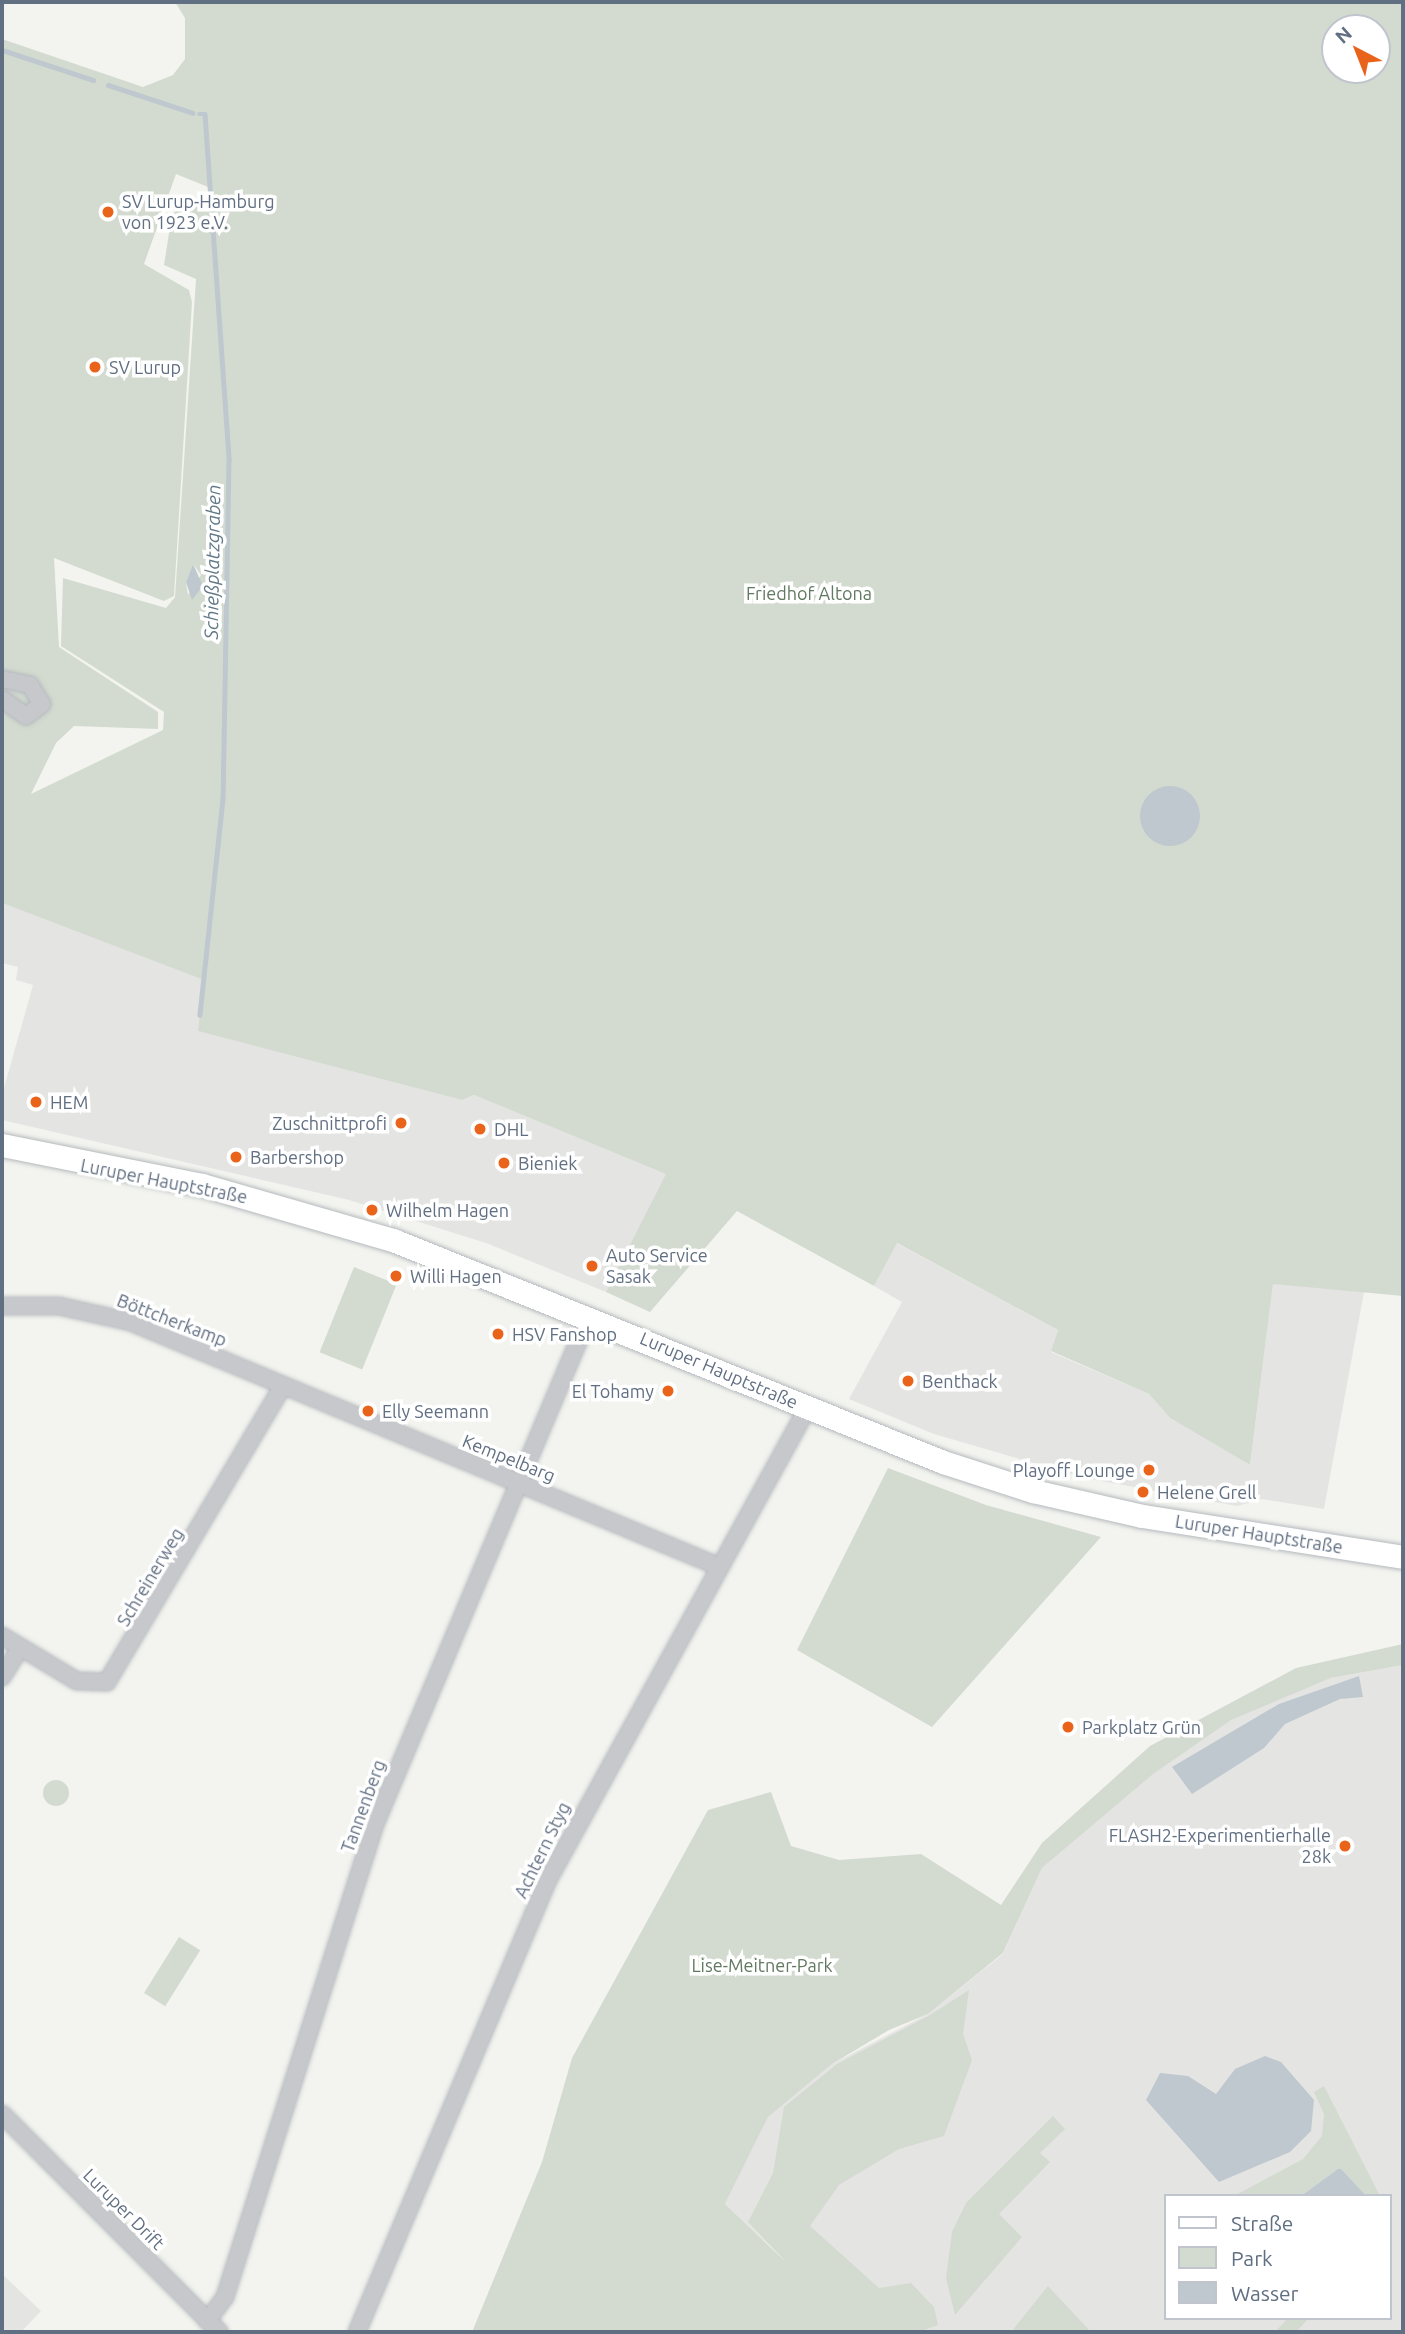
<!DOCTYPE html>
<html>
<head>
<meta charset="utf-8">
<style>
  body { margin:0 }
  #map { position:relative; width:1405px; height:2334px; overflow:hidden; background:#f3f4ef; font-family:Ubuntu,sans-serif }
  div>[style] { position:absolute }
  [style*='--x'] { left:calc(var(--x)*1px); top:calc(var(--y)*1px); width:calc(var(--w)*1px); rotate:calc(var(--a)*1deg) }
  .built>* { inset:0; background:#e4e4e3 }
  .green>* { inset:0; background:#d3dbd0; transform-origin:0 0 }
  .round { border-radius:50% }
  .water>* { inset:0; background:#bec8ce }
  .stream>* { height:4.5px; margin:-2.25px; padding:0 2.25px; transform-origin:2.25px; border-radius:2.25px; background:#bec8ce }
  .roads { filter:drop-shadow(0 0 2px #b5b9be) drop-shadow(0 0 2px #b5b9be) }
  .minor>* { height:16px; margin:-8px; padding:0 8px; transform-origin:8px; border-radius:8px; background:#c6c8cc }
  .secondary>* { height:23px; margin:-11.5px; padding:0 11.5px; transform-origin:11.5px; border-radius:11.5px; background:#fff }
  .dots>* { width:19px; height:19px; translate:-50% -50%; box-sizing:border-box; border:4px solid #fff; border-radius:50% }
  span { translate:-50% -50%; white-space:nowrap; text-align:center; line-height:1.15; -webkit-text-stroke:7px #fff; paint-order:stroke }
  .poi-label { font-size:18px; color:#616f82 }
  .left { translate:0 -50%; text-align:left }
  .right { translate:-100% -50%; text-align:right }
  .park-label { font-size:18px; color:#627961 }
  .street-label { font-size:18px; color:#616f82 }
  .water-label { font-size:19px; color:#627886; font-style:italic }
  .frame { position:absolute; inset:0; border:4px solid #616f82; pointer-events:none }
  .legend { position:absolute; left:1164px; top:2194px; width:228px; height:126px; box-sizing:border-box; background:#fff; border:2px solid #c0c5cd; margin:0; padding:9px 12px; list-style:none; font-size:21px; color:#616f82 }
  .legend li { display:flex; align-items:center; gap:14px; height:35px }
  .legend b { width:35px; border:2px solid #c0c5cd }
  .north { position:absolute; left:1321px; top:14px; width:70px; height:70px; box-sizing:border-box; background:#fff; border:2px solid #c0c5cd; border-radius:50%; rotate:318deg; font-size:19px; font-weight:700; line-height:28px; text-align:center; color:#616f82 }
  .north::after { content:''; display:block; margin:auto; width:24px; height:32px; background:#ea631a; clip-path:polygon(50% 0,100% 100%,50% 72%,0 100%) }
</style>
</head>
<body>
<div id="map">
  <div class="built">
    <div style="clip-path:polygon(2px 903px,205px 980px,199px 1031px,462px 1100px,474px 1095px,667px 1174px,606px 1292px,486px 1243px,349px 1200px,2px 1120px,2px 1095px,33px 985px,16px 980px,18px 967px,2px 963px)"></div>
    <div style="clip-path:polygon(896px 1243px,1058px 1330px,1051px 1352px,1149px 1394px,1170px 1418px,1250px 1465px,1273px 1283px,1364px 1292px,1324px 1509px,1262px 1499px,1237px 1506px,1085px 1478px,934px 1434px,849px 1399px,902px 1302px,874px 1286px)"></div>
    <div style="clip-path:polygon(evenodd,1403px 1665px,1403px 2332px,862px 2332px,725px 2204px,768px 2116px,832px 2064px,928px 2014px,1003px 1954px,1042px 1868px,1152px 1774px,1231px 1719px,1331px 1678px,1403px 1665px,1165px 2196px,1389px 2196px,1389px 2318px,1165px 2318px,1165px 2196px)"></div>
    <div style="clip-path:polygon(2px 2274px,41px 2311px,21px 2332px,2px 2332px)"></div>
  </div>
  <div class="green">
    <div style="clip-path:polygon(evenodd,175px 2px,1403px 2px,1403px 1296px,1273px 1284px,1250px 1465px,1170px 1418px,1149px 1394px,1051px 1351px,1058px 1330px,897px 1243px,874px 1286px,737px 1211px,650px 1312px,606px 1292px,666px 1174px,474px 1095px,462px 1100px,198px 1031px,204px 980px,2px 903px,2px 39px,143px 87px,173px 75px,185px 59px,185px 18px,175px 2px,1335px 28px,1377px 28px,1377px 70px,1335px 70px,1335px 28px,175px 2px,176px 174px,213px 189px,172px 214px,164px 265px,196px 279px,175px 597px,166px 608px,63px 578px,61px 646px,164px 712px,163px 730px,31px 794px,56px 743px,74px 726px,158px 729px,158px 712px,59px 647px,54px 558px,164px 601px,174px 596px,192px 302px,189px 290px,144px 264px,176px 174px,175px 2px,193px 564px,201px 575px,188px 595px,186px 582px,193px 564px)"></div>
    <div style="left:354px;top:1267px;width:46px;height:92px;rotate:22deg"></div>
    <div style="clip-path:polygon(888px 1468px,986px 1505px,1101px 1537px,932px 1727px,797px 1650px)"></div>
    <div style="clip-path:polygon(1403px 1644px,1403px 1665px,1331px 1678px,1231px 1720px,1153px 1774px,1042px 1868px,1003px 1953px,928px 2014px,889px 2030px,832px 2064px,768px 2117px,725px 2204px,786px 2262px,748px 2222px,773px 2173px,784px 2107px,837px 2064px,930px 2015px,969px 1990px,963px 2034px,972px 2060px,944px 2136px,899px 2149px,839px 2185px,810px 2226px,879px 2288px,911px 2283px,934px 2307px,938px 2325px,919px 2332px,472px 2332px,542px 2162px,572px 2058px,708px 1810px,771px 1792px,791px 1846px,839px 1860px,921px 1854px,1001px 1905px,1042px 1843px,1150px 1746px,1296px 1668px)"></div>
    <div class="round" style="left:43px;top:1780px;width:26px;height:26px"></div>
    <div style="left:179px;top:1937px;width:25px;height:66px;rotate:32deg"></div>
    <div style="clip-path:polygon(1324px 2086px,1380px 2196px,1362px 2194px,1338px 2169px,1301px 2196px,1234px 2196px,1303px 2159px,1322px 2136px,1324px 2114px,1314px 2092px)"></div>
    <div style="clip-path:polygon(1053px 2116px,1065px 2129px,1040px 2153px,1050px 2162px,999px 2214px,1022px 2237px,955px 2315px,946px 2278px,952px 2232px,966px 2203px)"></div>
    <div style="clip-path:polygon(1048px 2286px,1091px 2332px,1011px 2332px)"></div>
    <div style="clip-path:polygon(1288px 2318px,1309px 2318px,1296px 2332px,1275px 2332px)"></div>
  </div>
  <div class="water">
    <div style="clip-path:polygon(193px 564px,203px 586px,192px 600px,186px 582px)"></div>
    <div class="round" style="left:1140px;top:786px;width:60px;height:60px"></div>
    <div style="clip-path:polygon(1359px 1676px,1363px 1697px,1340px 1699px,1285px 1724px,1264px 1748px,1192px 1794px,1172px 1767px,1279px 1704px)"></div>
    <div style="clip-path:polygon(1265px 2056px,1281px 2062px,1314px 2100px,1311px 2131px,1290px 2152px,1219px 2182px,1146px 2100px,1160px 2073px,1188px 2076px,1216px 2094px,1235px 2069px)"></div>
    <div style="clip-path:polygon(1341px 2169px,1366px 2196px,1301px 2196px,1338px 2169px)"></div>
  </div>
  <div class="stream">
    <div style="--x:2;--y:50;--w:96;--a:18.2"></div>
    <div style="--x:108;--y:85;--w:89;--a:18.2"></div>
    <div style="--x:199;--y:114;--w:6;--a:0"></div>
    <div style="--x:205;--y:114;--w:346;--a:86"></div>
    <div style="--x:229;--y:459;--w:340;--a:91"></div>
    <div style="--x:223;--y:799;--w:217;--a:96.1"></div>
  </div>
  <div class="roads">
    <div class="minor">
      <div style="--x:2;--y:679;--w:29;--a:12"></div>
      <div style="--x:30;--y:685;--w:22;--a:58"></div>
      <div style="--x:42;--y:704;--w:20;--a:143"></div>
      <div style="--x:26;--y:716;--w:29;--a:-145"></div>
      <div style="--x:2;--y:1306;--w:57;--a:0"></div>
      <div style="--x:59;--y:1306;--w:74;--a:12.5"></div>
      <div style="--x:131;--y:1322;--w:638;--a:22.59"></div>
      <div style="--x:2;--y:1636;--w:87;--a:31"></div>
      <div style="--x:77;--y:1681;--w:30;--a:2"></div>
      <div style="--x:107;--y:1682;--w:344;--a:-59.3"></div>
      <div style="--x:2;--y:1677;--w:34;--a:-58"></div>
      <div style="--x:2;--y:2114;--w:308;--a:45.1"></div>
      <div style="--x:207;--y:2321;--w:30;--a:-53"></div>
      <div style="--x:225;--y:2297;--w:498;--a:-72.4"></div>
      <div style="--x:376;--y:1822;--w:549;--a:-67.17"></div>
      <div style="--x:357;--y:2332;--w:491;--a:-67.1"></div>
      <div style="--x:548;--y:1880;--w:540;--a:-61.2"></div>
    </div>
    <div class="secondary">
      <div style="--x:2;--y:1145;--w:204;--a:11.3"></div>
      <div style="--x:202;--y:1185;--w:199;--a:16.1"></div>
      <div style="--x:393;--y:1240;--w:593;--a:21.98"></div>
      <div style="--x:943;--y:1462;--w:95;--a:17.9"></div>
      <div style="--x:1033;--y:1491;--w:112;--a:12.9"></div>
      <div style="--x:1142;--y:1516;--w:264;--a:8.9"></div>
    </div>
  </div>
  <div class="dots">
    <div style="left:108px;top:212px;background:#ea631a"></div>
    <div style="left:95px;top:367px;background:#ea631a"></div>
    <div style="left:36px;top:1102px;background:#ea631a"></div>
    <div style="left:401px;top:1123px;background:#ea631a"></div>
    <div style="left:480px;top:1129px;background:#ea631a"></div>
    <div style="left:236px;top:1157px;background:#ea631a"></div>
    <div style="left:504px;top:1163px;background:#ea631a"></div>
    <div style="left:372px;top:1210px;background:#ea631a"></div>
    <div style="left:592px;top:1266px;background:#ea631a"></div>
    <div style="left:396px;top:1276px;background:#ea631a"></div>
    <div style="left:498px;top:1334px;background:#ea631a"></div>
    <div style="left:908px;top:1381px;background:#ea631a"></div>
    <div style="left:668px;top:1391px;background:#ea631a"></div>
    <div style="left:368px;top:1411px;background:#ea631a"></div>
    <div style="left:1149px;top:1470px;background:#ea631a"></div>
    <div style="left:1143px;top:1492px;background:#ea631a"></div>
    <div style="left:1068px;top:1727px;background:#ea631a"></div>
    <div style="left:1345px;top:1846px;background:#ea631a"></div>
  </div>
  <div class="poi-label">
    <span class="left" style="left:122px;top:212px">SV Lurup-Hamburg<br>von 1923 e.V.</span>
    <span class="left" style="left:109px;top:367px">SV Lurup</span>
    <span class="left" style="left:50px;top:1102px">HEM</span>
    <span class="right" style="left:387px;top:1123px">Zuschnittprofi</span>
    <span class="left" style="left:494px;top:1129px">DHL</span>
    <span class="left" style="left:250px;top:1157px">Barbershop</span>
    <span class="left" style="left:518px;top:1163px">Bieniek</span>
    <span class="left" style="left:386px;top:1210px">Wilhelm Hagen</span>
    <span class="left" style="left:606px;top:1266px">Auto Service<br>Sasak</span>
    <span class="left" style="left:410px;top:1276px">Willi Hagen</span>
    <span class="left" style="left:512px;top:1334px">HSV Fanshop</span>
    <span class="left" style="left:922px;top:1381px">Benthack</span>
    <span class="right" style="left:654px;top:1391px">El Tohamy</span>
    <span class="left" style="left:382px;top:1411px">Elly Seemann</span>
    <span class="right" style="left:1135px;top:1470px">Playoff Lounge</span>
    <span class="left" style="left:1157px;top:1492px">Helene Grell</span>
    <span class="left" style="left:1082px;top:1727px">Parkplatz Grün</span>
    <span class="right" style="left:1331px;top:1846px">FLASH2-Experimentierhalle<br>28k</span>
  </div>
  <div class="park-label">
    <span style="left:809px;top:593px">Friedhof Altona</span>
    <span style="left:762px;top:1965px">Lise-Meitner-Park</span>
  </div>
  <div class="street-label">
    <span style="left:164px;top:1181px;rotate:11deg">Luruper Hauptstraße</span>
    <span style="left:172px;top:1320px;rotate:21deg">Böttcherkamp</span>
    <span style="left:719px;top:1370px;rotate:23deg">Luruper Hauptstraße</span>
    <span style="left:509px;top:1458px;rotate:22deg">Kempelbarg</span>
    <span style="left:1259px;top:1534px;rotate:9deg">Luruper Hauptstraße</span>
    <span style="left:150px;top:1577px;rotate:-59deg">Schreinerweg</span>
    <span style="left:363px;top:1806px;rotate:-70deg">Tannenberg</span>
    <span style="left:542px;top:1850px;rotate:-64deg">Achtern Styg</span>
    <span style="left:124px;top:2209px;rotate:45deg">Luruper Drift</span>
  </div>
  <div class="water-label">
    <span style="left:213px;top:562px;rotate:-89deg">Schießplatzgraben</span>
  </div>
  <div class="frame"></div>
  <ul class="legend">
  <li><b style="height:9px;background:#fff"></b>Straße</li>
  <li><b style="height:19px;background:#d3dbd0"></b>Park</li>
  <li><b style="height:19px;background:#bec8ce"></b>Wasser</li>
  </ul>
  <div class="north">N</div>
</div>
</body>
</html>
